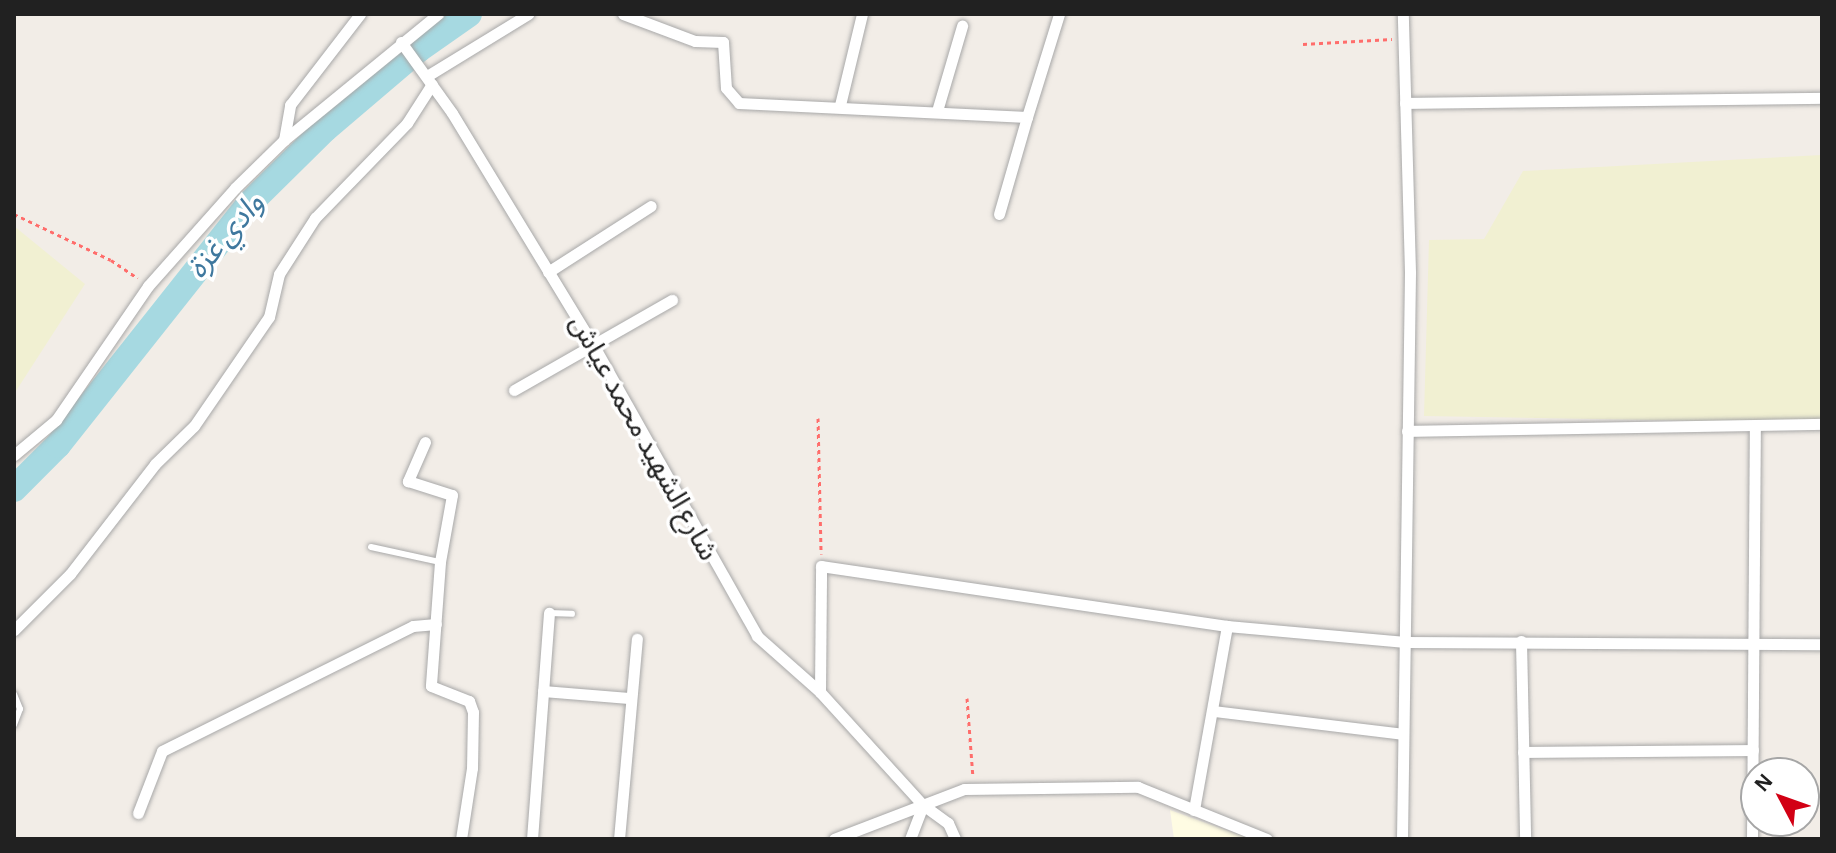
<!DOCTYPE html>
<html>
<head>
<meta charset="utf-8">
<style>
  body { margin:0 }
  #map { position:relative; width:1836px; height:853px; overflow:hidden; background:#f2ede7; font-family:"Alegreya Sans","Noto Sans Arabic",sans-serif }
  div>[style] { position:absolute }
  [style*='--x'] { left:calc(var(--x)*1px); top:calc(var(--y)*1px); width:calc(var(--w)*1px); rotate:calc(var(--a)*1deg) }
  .education>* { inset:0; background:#fffce3 }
  .farmland>* { inset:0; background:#f1f0d2 }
  .river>* { height:26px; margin:-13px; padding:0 13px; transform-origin:13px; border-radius:13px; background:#a6d9e1 }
  .path>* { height:3px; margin-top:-1.5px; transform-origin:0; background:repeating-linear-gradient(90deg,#ff6d6b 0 4px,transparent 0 8px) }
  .roads { filter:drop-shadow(0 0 2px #a8a8a8) drop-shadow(0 0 2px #a8a8a8) }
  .lane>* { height:6px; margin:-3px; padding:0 3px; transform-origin:3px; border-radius:3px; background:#fff }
  .street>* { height:11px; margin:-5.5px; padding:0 5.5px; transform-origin:5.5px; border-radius:5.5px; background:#fff }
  span { translate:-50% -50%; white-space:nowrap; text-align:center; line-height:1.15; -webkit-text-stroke:7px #fff; paint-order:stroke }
  .street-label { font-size:28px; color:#212121 }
  .water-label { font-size:30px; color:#3f789e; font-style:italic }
  .frame { position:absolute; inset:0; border:16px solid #212121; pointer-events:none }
  .north { position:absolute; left:1740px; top:757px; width:80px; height:80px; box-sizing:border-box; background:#fff; border:2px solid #a6a6a6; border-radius:50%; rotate:311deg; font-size:22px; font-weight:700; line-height:32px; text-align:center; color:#212121 }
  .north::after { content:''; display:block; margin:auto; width:28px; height:36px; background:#d20014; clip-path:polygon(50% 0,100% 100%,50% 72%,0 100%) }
</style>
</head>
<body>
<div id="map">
  <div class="education">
    <div style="clip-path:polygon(1170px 810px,1245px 837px,1245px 839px,1174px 839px)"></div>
  </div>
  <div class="farmland">
    <div style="clip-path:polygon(1822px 155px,1822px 423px,1424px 416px,1429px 240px,1484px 239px,1523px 171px)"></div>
    <div style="clip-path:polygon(14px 226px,85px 284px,14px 394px)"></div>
  </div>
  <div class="river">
    <div style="--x:14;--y:489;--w:62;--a:-45"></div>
    <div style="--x:58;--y:445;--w:309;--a:-51.6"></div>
    <div style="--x:250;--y:203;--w:105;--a:-44.6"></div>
    <div style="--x:325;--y:129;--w:123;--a:-40.4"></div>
    <div style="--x:419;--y:49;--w:61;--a:-35"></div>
  </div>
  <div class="path">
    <div style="--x:1303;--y:44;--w:89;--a:-3.2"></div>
    <div style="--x:14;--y:214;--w:107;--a:25.4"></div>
    <div style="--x:111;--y:260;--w:32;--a:34"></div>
    <div style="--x:818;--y:418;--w:136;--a:88.7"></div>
    <div style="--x:967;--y:698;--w:79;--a:85.7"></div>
  </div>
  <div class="roads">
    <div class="lane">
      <div style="--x:371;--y:547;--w:71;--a:12.3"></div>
      <div style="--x:549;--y:613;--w:23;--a:2"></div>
      <div style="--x:14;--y:694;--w:16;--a:68"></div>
      <div style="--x:20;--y:709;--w:17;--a:111"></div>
    </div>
    <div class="street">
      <div style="--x:623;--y:14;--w:77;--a:20.6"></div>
      <div style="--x:695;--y:41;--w:28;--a:2"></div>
      <div style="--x:723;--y:42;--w:46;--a:86.3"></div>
      <div style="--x:726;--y:88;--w:20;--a:49"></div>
      <div style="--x:739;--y:103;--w:288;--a:2.8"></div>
      <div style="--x:1027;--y:117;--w:108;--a:-72.7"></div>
      <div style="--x:401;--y:42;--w:87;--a:54.3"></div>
      <div style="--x:452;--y:113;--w:275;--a:58.7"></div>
      <div style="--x:595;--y:348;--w:330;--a:60.6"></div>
      <div style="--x:757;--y:636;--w:84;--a:41.6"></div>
      <div style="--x:820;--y:692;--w:153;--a:47.7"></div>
      <div style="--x:923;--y:805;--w:31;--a:36"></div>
      <div style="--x:948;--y:823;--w:17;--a:66"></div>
      <div style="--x:427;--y:76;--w:119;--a:-31.5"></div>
      <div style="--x:1405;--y:103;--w:417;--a:-0.7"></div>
      <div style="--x:840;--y:105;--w:94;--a:-76.4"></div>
      <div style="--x:937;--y:111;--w:89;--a:-73.6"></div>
      <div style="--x:284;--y:140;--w:36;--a:-80"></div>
      <div style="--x:290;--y:105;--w:115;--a:-52.4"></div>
      <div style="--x:999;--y:214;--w:101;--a:-73.9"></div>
      <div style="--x:548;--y:272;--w:122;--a:-32.7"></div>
      <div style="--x:514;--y:390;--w:182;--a:-29.7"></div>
      <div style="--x:1407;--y:431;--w:415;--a:-1"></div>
      <div style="--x:425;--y:442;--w:43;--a:113.6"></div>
      <div style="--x:408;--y:481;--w:46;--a:17.7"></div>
      <div style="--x:452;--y:495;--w:68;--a:100.2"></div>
      <div style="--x:440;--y:562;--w:124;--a:94.2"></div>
      <div style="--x:431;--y:686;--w:41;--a:21.5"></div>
      <div style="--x:469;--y:701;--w:12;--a:70"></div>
      <div style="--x:473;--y:712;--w:56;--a:91"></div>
      <div style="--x:472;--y:768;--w:72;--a:98.8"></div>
      <div style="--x:14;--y:455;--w:55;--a:-39.8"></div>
      <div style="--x:56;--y:420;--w:163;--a:-55.5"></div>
      <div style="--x:148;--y:286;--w:131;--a:-48.4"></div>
      <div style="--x:235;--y:188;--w:69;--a:-44.4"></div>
      <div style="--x:284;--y:140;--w:199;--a:-39.3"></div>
      <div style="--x:1227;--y:626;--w:179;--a:5.1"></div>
      <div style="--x:1405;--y:642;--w:417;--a:0.3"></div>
      <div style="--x:14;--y:630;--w:79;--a:-45"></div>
      <div style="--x:70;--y:574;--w:139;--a:-52.3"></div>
      <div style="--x:155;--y:464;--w:54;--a:-44.3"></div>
      <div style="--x:194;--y:426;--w:132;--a:-55.5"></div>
      <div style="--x:269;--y:317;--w:44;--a:-76.9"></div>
      <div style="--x:279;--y:274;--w:67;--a:-57.3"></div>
      <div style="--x:315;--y:218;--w:132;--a:-45.9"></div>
      <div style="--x:407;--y:123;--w:46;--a:-57.3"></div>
      <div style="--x:1521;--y:641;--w:198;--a:88.8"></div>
      <div style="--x:543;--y:691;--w:86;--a:4.7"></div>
      <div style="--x:820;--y:692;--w:126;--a:-89.5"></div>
      <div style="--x:821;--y:566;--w:410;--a:8.4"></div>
      <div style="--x:1227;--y:626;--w:187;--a:100.2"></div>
      <div style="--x:1214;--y:711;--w:190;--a:6.9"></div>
      <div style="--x:1523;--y:752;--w:230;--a:-0.5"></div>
      <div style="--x:138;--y:813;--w:66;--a:-68.8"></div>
      <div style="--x:162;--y:751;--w:280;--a:-26.5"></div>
      <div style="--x:413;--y:626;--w:23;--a:-5"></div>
      <div style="--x:532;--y:839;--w:227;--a:-85.7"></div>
      <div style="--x:619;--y:839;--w:201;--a:-84.9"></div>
      <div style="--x:834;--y:839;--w:139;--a:-21"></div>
      <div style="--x:964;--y:789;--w:174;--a:-0.7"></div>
      <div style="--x:1138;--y:787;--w:139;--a:22"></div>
      <div style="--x:910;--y:839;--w:36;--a:-69"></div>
      <div style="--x:1402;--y:839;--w:567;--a:-89.19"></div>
      <div style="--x:1410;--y:272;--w:258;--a:-91.6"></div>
      <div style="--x:1752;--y:839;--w:414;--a:-89.6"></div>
    </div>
  </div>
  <div class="street-label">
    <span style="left:643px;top:438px;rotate:61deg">شارع الشهيد محمد عياش</span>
  </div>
  <div class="water-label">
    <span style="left:226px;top:236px;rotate:-50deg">وادي غزة</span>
  </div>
  <div class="frame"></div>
  <div class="north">N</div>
</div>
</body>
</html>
